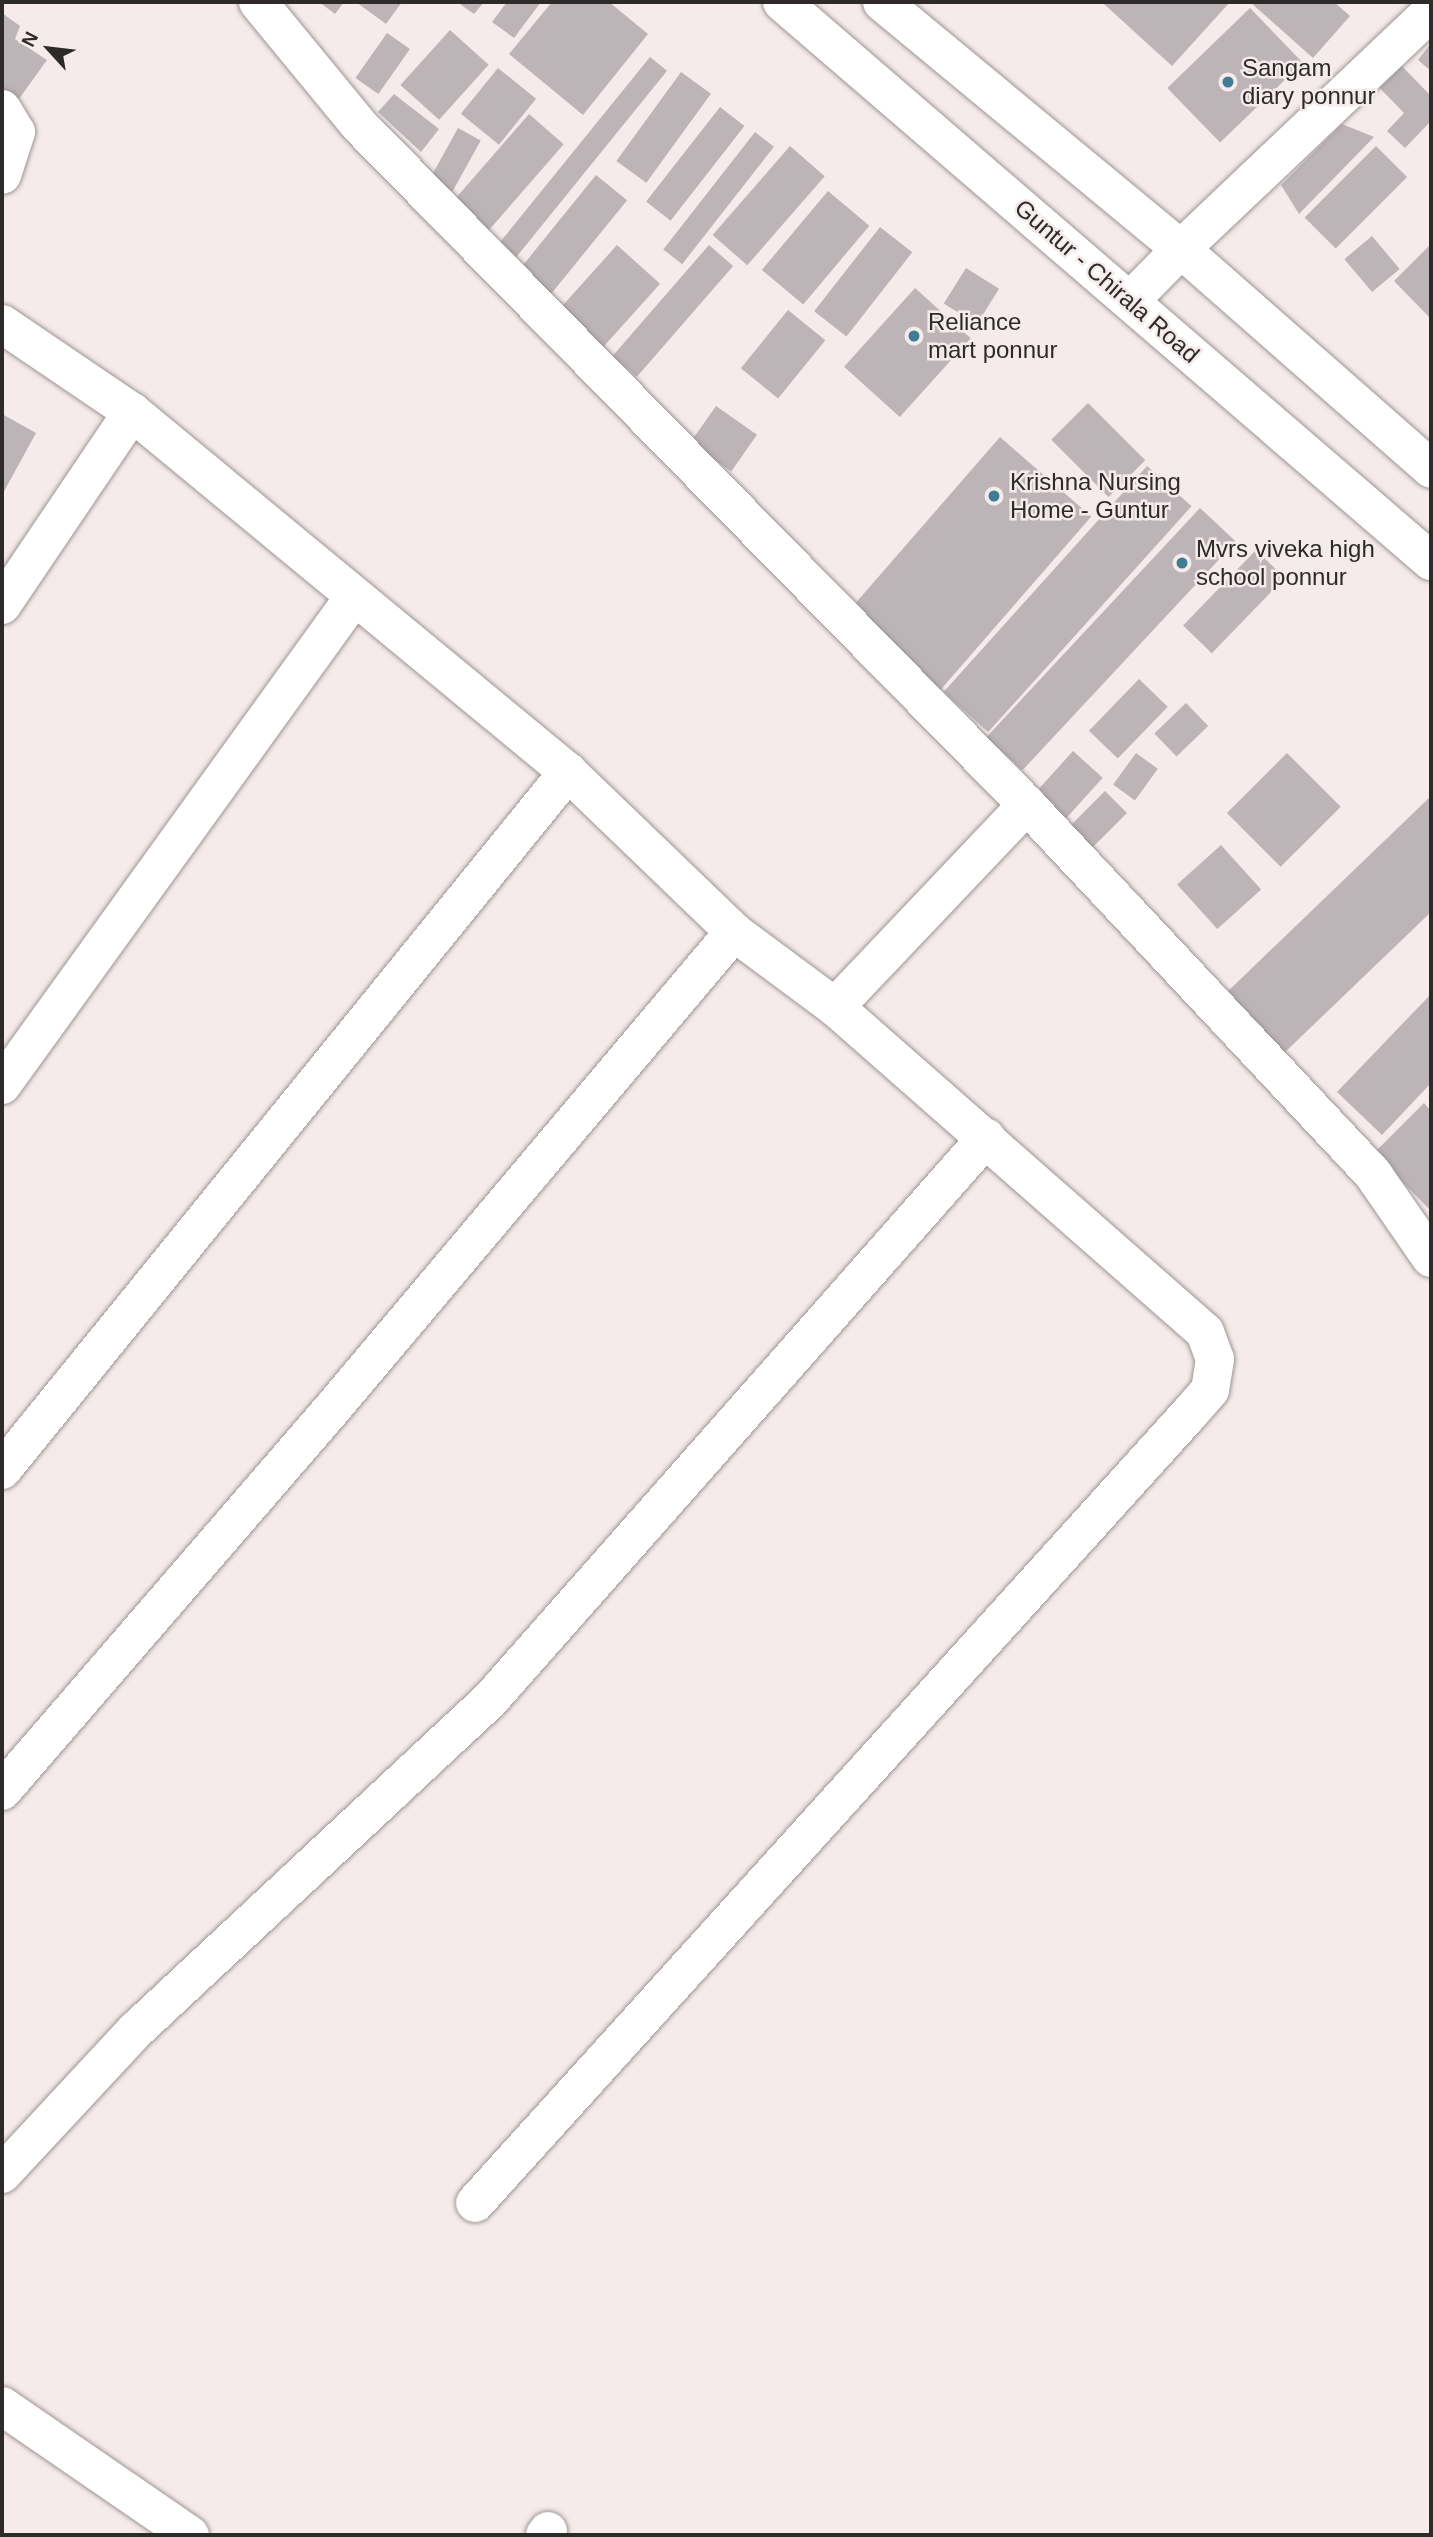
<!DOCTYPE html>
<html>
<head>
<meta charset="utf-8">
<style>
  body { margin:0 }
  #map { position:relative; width:1433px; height:2537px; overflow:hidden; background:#f5ebea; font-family:Arial,sans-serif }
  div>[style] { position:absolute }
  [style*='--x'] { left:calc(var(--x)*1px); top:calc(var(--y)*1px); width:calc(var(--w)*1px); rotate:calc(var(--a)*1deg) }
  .building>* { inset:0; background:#bdb4b8; transform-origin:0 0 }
  .roads { filter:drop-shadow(0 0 2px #9d9594) drop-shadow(0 0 2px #9d9594) }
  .minor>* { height:38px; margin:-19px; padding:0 19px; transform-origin:19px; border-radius:19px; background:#fff }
  .major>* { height:38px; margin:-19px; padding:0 19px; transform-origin:19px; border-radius:19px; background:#fff }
  .dots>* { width:19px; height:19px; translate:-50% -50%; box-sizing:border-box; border:4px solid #f5ebea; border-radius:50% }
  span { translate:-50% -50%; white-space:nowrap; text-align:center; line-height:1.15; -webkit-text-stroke:5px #f5ebea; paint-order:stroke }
  .poi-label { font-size:24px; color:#2e2a2a }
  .left { translate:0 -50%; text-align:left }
  .street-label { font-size:24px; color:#2e2a2a }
  .frame { position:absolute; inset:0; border:4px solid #2e2a2a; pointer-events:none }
  .north { position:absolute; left:14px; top:14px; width:70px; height:70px; -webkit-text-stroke:5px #f5ebea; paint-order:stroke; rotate:297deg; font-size:19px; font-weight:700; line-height:28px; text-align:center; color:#2e2a2a }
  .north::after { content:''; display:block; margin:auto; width:24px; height:32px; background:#2e2a2a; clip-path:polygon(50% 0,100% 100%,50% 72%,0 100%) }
</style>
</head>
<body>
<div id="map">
  <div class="building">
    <div style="clip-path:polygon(319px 2px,344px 2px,335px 14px)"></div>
    <div style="clip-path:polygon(356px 2px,402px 2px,386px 24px)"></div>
    <div style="clip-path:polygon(457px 2px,484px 2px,474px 14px)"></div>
    <div style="clip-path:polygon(507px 2px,541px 2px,514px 38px,492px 22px)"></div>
    <div style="clip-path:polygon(552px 2px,609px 2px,648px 34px,583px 115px,509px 54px)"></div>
    <div style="clip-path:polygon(1105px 2px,1230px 2px,1172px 66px,1104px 4px)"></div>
    <div style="clip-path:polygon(1250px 2px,1334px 2px,1350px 16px,1313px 58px)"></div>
    <div style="left:1250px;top:8px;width:76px;height:115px;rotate:46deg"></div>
    <div style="clip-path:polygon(2px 13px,20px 26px,15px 39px,47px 60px,11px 110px,2px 103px)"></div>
    <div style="left:450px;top:30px;width:52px;height:74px;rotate:42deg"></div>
    <div style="left:387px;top:33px;width:28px;height:55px;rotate:35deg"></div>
    <div style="clip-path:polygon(1431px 43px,1431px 71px,1418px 60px)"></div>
    <div style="left:650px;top:57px;width:22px;height:241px;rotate:39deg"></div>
    <div style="clip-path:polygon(1394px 58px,1431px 96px,1431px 121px,1405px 148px,1387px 131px,1404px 113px,1372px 80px)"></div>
    <div style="left:498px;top:68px;width:49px;height:59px;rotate:39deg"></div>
    <div style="left:681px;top:72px;width:37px;height:110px;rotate:36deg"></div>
    <div style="clip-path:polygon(394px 94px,439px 129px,421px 152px,378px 112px)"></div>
    <div style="left:720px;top:107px;width:31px;height:120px;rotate:38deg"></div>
    <div style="left:529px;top:114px;width:46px;height:124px;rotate:41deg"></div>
    <div style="clip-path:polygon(1342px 124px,1374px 137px,1299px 214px,1281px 185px)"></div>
    <div style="left:458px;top:128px;width:26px;height:58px;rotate:29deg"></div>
    <div style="left:755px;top:132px;width:24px;height:149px;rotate:38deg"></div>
    <div style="left:790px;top:146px;width:46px;height:118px;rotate:41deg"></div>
    <div style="left:1376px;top:146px;width:44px;height:101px;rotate:45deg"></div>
    <div style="left:596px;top:175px;width:40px;height:126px;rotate:39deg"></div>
    <div style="left:828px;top:191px;width:54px;height:103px;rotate:40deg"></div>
    <div style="left:880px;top:227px;width:41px;height:107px;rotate:38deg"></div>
    <div style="left:1372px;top:236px;width:43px;height:36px;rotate:50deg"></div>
    <div style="clip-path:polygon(1431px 244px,1431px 319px,1394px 281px)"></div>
    <div style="left:617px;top:245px;width:58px;height:90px;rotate:42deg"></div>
    <div style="left:709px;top:245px;width:32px;height:147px;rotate:41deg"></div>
    <div style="left:966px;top:268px;width:39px;height:42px;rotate:32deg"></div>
    <div style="left:915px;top:288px;width:75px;height:106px;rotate:42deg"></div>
    <div style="left:788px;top:310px;width:48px;height:75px;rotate:39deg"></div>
    <div style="left:1088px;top:403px;width:81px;height:52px;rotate:45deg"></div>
    <div style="left:716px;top:406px;width:50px;height:45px;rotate:35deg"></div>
    <div style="clip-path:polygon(2px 414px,36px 433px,2px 495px)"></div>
    <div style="left:1000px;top:437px;width:121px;height:236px;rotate:41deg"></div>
    <div style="left:1147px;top:466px;width:60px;height:304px;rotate:42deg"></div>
    <div style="left:1200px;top:508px;width:49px;height:313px;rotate:43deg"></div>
    <div style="left:1256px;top:550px;width:40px;height:105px;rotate:44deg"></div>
    <div style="left:1139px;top:679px;width:40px;height:72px;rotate:44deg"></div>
    <div style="left:1186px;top:703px;width:32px;height:44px;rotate:46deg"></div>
    <div style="left:1073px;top:751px;width:40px;height:59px;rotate:42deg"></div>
    <div style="left:1136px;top:753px;width:27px;height:39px;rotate:36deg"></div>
    <div style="left:1287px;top:753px;width:76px;height:85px;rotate:45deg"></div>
    <div style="left:1105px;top:791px;width:31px;height:58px;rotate:45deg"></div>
    <div style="clip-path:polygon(1431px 796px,1431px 912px,1281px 1056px,1224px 995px)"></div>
    <div style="left:1221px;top:845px;width:60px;height:59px;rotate:48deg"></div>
    <div style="clip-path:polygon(1431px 994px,1431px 1083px,1382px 1135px,1337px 1092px)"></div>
    <div style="clip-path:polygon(1424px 1103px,1431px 1111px,1431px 1211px,1374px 1153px)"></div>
  </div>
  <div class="roads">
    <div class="minor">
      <div style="--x:258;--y:2;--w:159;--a:50.6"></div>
      <div style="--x:359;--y:125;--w:953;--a:45.51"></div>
      <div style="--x:1027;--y:805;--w:506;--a:46.84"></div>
      <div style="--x:1373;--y:1174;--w:102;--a:55.4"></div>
      <div style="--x:2;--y:109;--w:27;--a:59"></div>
      <div style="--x:16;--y:132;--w:45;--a:108"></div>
      <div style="--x:1130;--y:301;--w:73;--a:-45.6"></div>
      <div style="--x:1181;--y:249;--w:344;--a:-43.5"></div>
      <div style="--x:2;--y:324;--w:157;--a:34.1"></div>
      <div style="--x:132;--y:412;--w:565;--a:39.55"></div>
      <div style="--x:568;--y:772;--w:231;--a:43.9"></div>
      <div style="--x:734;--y:932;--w:126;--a:36.6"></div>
      <div style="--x:835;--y:1007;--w:492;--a:41.3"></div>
      <div style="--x:1205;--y:1332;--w:29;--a:70"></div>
      <div style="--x:1215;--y:1359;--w:31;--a:99"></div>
      <div style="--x:1210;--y:1390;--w:32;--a:131"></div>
      <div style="--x:1189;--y:1414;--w:1064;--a:132.14"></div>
      <div style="--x:2;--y:605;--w:233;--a:-56"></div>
      <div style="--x:835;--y:1007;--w:279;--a:-46.5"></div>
      <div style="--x:2;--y:1085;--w:602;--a:-54.2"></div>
      <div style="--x:2;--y:1470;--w:899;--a:-50.96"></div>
      <div style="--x:2;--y:1791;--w:505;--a:-49.18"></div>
      <div style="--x:332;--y:1409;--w:624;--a:-49.88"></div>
      <div style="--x:2;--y:2174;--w:197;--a:-47.1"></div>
      <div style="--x:136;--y:2030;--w:484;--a:-43"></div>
      <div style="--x:490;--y:1700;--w:750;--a:-48.57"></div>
      <div style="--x:2;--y:2406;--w:228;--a:34.5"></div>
      <div style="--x:545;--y:2535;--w:5;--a:-53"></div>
    </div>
    <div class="major">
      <div style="--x:782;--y:2;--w:857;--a:40.74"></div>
      <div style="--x:882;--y:2;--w:388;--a:39.6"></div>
      <div style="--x:1181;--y:249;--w:333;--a:41.3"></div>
    </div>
  </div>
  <div class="dots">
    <div style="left:1228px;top:82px;background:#407d94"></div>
    <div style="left:914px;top:336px;background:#407d94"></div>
    <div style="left:994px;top:496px;background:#407d94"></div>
    <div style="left:1182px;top:563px;background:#407d94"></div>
  </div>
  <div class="poi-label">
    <span class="left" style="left:1242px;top:82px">Sangam<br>diary ponnur</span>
    <span class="left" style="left:928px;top:336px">Reliance<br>mart ponnur</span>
    <span class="left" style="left:1010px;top:496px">Krishna Nursing<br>Home - Guntur</span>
    <span class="left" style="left:1196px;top:563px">Mvrs viveka high<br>school ponnur</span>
  </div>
  <div class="street-label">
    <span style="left:1107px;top:281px;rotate:41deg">Guntur - Chirala Road</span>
  </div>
  <div class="frame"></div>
  <div class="north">N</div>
</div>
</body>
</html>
